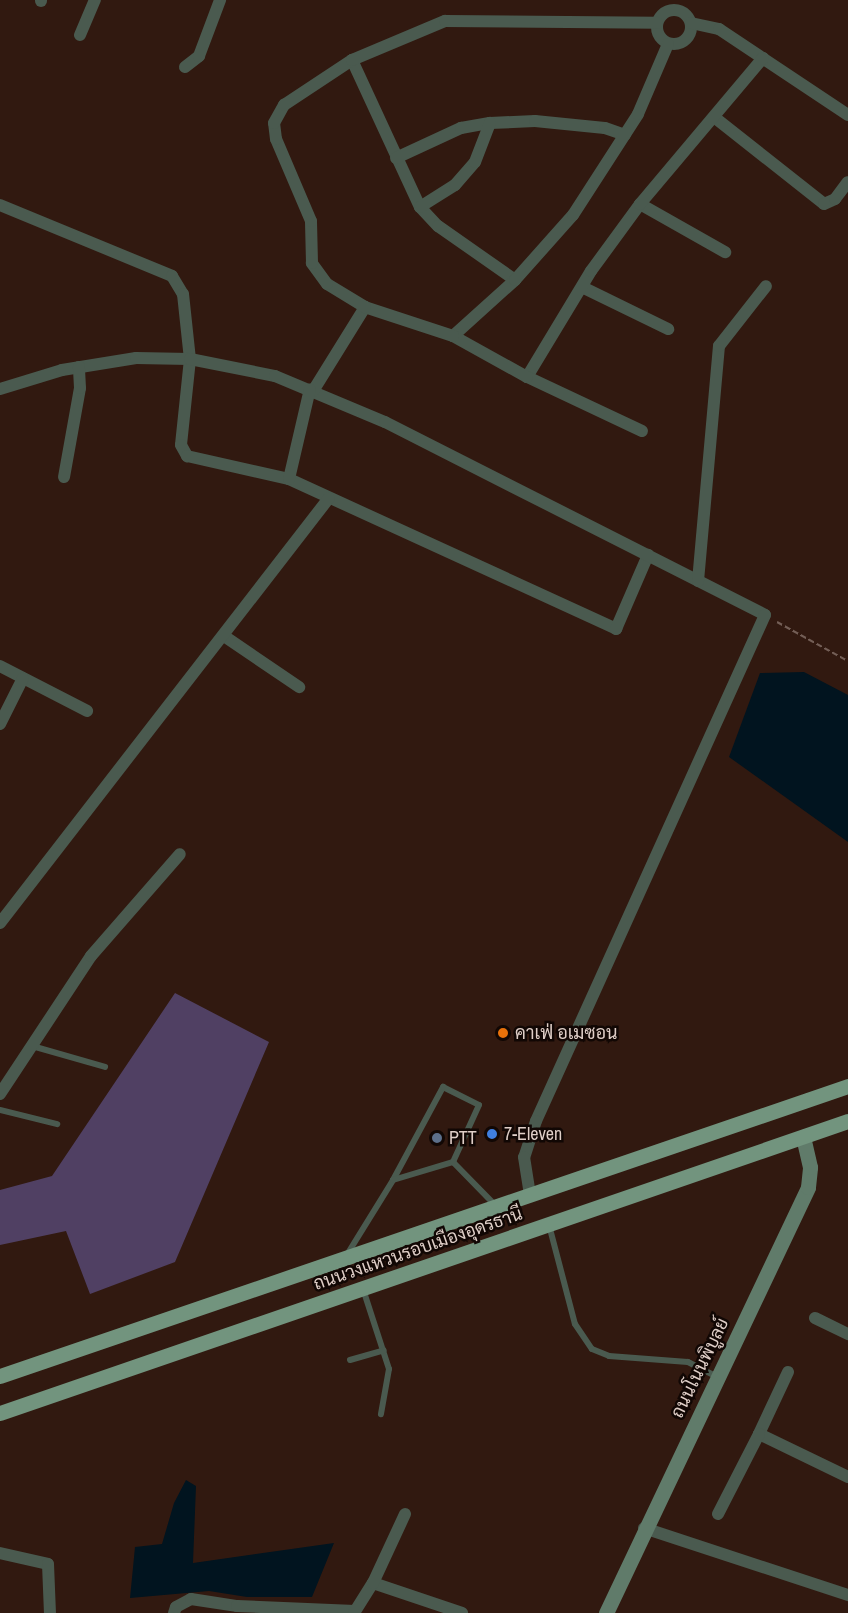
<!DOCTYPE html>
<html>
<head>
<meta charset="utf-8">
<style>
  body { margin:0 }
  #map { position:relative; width:848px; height:1613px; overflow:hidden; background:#311910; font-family:"Archivo Narrow",Sarabun,sans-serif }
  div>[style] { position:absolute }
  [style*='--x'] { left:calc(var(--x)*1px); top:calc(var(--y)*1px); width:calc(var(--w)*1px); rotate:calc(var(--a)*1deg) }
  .water>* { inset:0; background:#01141f }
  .building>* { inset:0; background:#504063 }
  .path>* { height:2px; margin-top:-1px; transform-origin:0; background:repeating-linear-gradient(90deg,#735e56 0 6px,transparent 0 9px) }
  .lane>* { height:6px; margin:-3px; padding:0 3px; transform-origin:3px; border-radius:3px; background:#4a5a4f }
  .street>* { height:12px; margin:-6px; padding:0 6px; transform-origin:6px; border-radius:6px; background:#4a5a4f }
  .street>.ring { margin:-6px; padding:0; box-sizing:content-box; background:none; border:12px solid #4a5a4f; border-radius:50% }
  .secondary>* { height:15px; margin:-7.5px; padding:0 7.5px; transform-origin:7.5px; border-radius:7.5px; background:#607b6a }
  .primary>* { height:15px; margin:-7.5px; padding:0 7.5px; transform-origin:7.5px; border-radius:7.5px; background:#72947e }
  .dots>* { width:16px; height:16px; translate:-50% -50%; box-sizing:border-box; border:3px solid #110704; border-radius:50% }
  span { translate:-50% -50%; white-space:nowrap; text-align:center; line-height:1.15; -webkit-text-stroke:5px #110704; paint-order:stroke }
  .poi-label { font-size:18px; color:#dfcec7 }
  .left { translate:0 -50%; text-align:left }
  .street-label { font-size:18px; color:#dfcec7 }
</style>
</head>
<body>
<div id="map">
  <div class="water">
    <div style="clip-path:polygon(804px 672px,848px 695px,848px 842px,729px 757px,760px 673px)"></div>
    <div style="clip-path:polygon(186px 1480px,196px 1486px,193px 1563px,334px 1543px,312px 1597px,247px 1597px,209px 1591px,130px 1598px,135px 1547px,162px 1544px,174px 1503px)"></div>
  </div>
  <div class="building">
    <div style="clip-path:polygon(175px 993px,269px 1042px,175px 1262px,90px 1294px,66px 1231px,0 1245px,0 1190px,52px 1176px)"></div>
  </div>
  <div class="path">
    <div style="--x:777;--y:622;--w:81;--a:28.8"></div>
  </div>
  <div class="lane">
    <div style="--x:32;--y:1046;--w:76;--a:16"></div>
    <div style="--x:0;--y:1110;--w:59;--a:13.8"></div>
    <div style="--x:393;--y:1180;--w:106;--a:-61.7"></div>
    <div style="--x:443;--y:1087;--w:40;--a:26.6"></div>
    <div style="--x:479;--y:1105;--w:63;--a:114.5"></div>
    <div style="--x:549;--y:1225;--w:102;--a:75.3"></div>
    <div style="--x:575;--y:1324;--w:30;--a:56"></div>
    <div style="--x:592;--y:1349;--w:18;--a:22"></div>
    <div style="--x:609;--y:1356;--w:79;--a:4.3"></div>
    <div style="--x:688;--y:1362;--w:33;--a:27"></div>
    <div style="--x:348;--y:1253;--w:86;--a:-58.3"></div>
    <div style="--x:393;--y:1180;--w:63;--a:-16.7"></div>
    <div style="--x:453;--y:1162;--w:60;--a:45.7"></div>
    <div style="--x:363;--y:1289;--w:84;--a:72"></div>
    <div style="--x:389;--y:1369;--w:46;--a:100.1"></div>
    <div style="--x:350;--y:1360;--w:35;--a:-16"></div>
  </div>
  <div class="street">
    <div style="--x:41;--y:1;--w:1;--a:-90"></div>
    <div class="ring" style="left:657px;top:10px;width:22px;height:22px"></div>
    <div style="--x:691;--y:23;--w:29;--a:12"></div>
    <div style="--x:719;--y:29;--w:155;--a:33.7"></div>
    <div style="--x:80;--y:35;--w:38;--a:-67"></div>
    <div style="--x:352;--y:60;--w:162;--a:65.2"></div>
    <div style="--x:420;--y:207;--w:26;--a:47"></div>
    <div style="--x:438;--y:226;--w:94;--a:35"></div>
    <div style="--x:185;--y:67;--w:18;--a:-38"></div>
    <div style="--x:199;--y:56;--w:60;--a:-69.4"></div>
    <div style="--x:714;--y:117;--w:140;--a:38.3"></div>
    <div style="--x:824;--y:204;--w:12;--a:-24"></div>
    <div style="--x:835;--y:199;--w:21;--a:-53"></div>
    <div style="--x:396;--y:158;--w:72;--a:-24.8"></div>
    <div style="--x:461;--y:128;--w:29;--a:-10"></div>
    <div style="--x:490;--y:123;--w:45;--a:-2.5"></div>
    <div style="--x:535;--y:121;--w:70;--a:5.7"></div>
    <div style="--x:605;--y:128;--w:21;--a:19"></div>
    <div style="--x:640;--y:204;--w:98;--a:29.5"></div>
    <div style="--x:0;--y:205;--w:186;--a:22.4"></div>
    <div style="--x:172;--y:276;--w:21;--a:59"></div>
    <div style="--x:183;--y:294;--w:65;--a:83.9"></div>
    <div style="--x:190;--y:359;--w:86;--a:96"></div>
    <div style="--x:181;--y:445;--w:13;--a:61"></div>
    <div style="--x:187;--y:456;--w:105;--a:12.7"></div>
    <div style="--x:289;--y:479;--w:360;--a:24.6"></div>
    <div style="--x:616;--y:629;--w:81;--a:-66.6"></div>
    <div style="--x:420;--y:207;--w:41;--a:-32.2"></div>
    <div style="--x:455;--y:185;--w:30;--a:-49"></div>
    <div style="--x:475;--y:162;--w:42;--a:-69"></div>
    <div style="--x:582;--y:287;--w:96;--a:26"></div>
    <div style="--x:453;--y:336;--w:84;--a:-42.1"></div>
    <div style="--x:515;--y:280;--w:87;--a:-48.3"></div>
    <div style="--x:573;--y:215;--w:120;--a:-57.2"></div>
    <div style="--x:638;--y:114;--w:76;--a:-66.8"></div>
    <div style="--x:527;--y:377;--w:124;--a:-58.9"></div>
    <div style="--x:591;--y:271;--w:83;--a:-53.8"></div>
    <div style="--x:640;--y:204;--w:191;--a:-49.9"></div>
    <div style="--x:0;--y:389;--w:65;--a:-17"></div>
    <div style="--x:62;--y:370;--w:75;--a:-9.2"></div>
    <div style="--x:136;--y:358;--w:54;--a:1.1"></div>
    <div style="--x:190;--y:359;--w:87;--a:11.3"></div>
    <div style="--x:275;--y:376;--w:119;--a:22.7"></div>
    <div style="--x:385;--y:422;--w:426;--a:26.9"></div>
    <div style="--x:765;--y:615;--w:555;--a:114.35"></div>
    <div style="--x:536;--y:1121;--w:38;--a:108"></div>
    <div style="--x:524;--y:1157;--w:38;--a:81"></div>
    <div style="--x:313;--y:391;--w:99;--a:-58.2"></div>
    <div style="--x:642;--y:431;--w:127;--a:-154.8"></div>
    <div style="--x:527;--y:377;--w:85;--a:-151"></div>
    <div style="--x:453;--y:336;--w:93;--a:-161.8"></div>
    <div style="--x:365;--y:307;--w:44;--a:-148.8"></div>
    <div style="--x:327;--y:284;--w:26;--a:-126"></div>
    <div style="--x:312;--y:263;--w:42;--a:-91.4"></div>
    <div style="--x:311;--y:221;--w:89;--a:-113.1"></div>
    <div style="--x:276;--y:139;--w:16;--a:-97"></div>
    <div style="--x:274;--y:123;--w:21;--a:-61"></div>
    <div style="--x:284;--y:105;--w:82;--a:-33.5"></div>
    <div style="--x:352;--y:60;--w:101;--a:-22.8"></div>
    <div style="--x:445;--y:21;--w:212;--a:0.5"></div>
    <div style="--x:64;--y:477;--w:90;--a:-79.8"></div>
    <div style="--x:80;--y:388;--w:21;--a:-93"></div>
    <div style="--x:289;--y:479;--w:92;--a:-76.9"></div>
    <div style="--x:698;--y:581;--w:236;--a:-84.9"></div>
    <div style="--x:719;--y:346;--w:76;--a:-51.9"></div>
    <div style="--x:224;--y:636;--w:91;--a:34.2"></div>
    <div style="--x:0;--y:666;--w:98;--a:27.3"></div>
    <div style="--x:0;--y:724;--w:51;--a:-63.4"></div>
    <div style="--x:0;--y:923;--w:537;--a:-52.26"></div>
    <div style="--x:0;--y:1094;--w:165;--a:-56.6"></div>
    <div style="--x:91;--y:956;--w:135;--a:-48.9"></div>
    <div style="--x:815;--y:1318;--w:37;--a:26"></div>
    <div style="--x:788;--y:1372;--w:68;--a:115.1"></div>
    <div style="--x:759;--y:1434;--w:99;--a:25.8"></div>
    <div style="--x:718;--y:1514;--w:90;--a:-62.9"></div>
    <div style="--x:644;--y:1528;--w:215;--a:18.2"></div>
    <div style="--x:0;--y:1553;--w:49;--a:12.9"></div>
    <div style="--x:48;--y:1564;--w:49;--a:87.7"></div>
    <div style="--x:373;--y:1583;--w:94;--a:18.6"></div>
    <div style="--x:174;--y:1613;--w:6;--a:-72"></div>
    <div style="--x:176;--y:1607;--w:17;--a:-28"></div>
    <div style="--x:191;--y:1599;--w:47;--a:8.7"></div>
    <div style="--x:237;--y:1606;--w:118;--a:2.4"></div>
    <div style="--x:354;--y:1613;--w:36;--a:-58"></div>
    <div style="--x:373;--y:1583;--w:76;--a:-65.1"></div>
  </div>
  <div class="secondary">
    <div style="--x:606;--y:1613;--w:471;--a:-64.6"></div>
    <div style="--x:808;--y:1187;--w:20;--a:-84"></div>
    <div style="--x:810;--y:1167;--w:31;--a:-103"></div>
  </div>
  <div class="primary">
    <div style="--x:0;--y:1376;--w:896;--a:-18.88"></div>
    <div style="--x:0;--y:1413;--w:897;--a:-19"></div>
  </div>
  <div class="dots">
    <div style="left:503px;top:1033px;background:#e8710a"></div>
    <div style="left:492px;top:1134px;background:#3f7fe0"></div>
    <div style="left:437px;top:1138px;background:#5c6f8a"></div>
  </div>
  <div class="poi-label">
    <span class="left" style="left:515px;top:1033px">คาเฟ่ อเมซอน</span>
    <span class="left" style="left:504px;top:1134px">7-Eleven</span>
    <span class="left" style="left:449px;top:1138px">PTT</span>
  </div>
  <div class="street-label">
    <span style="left:418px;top:1249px;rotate:-19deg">ถนนวงแหวนรอบเมืองอุดรธานี</span>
    <span style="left:700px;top:1368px;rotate:-64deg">ถนนโนนพิบูลย์</span>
  </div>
</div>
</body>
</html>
